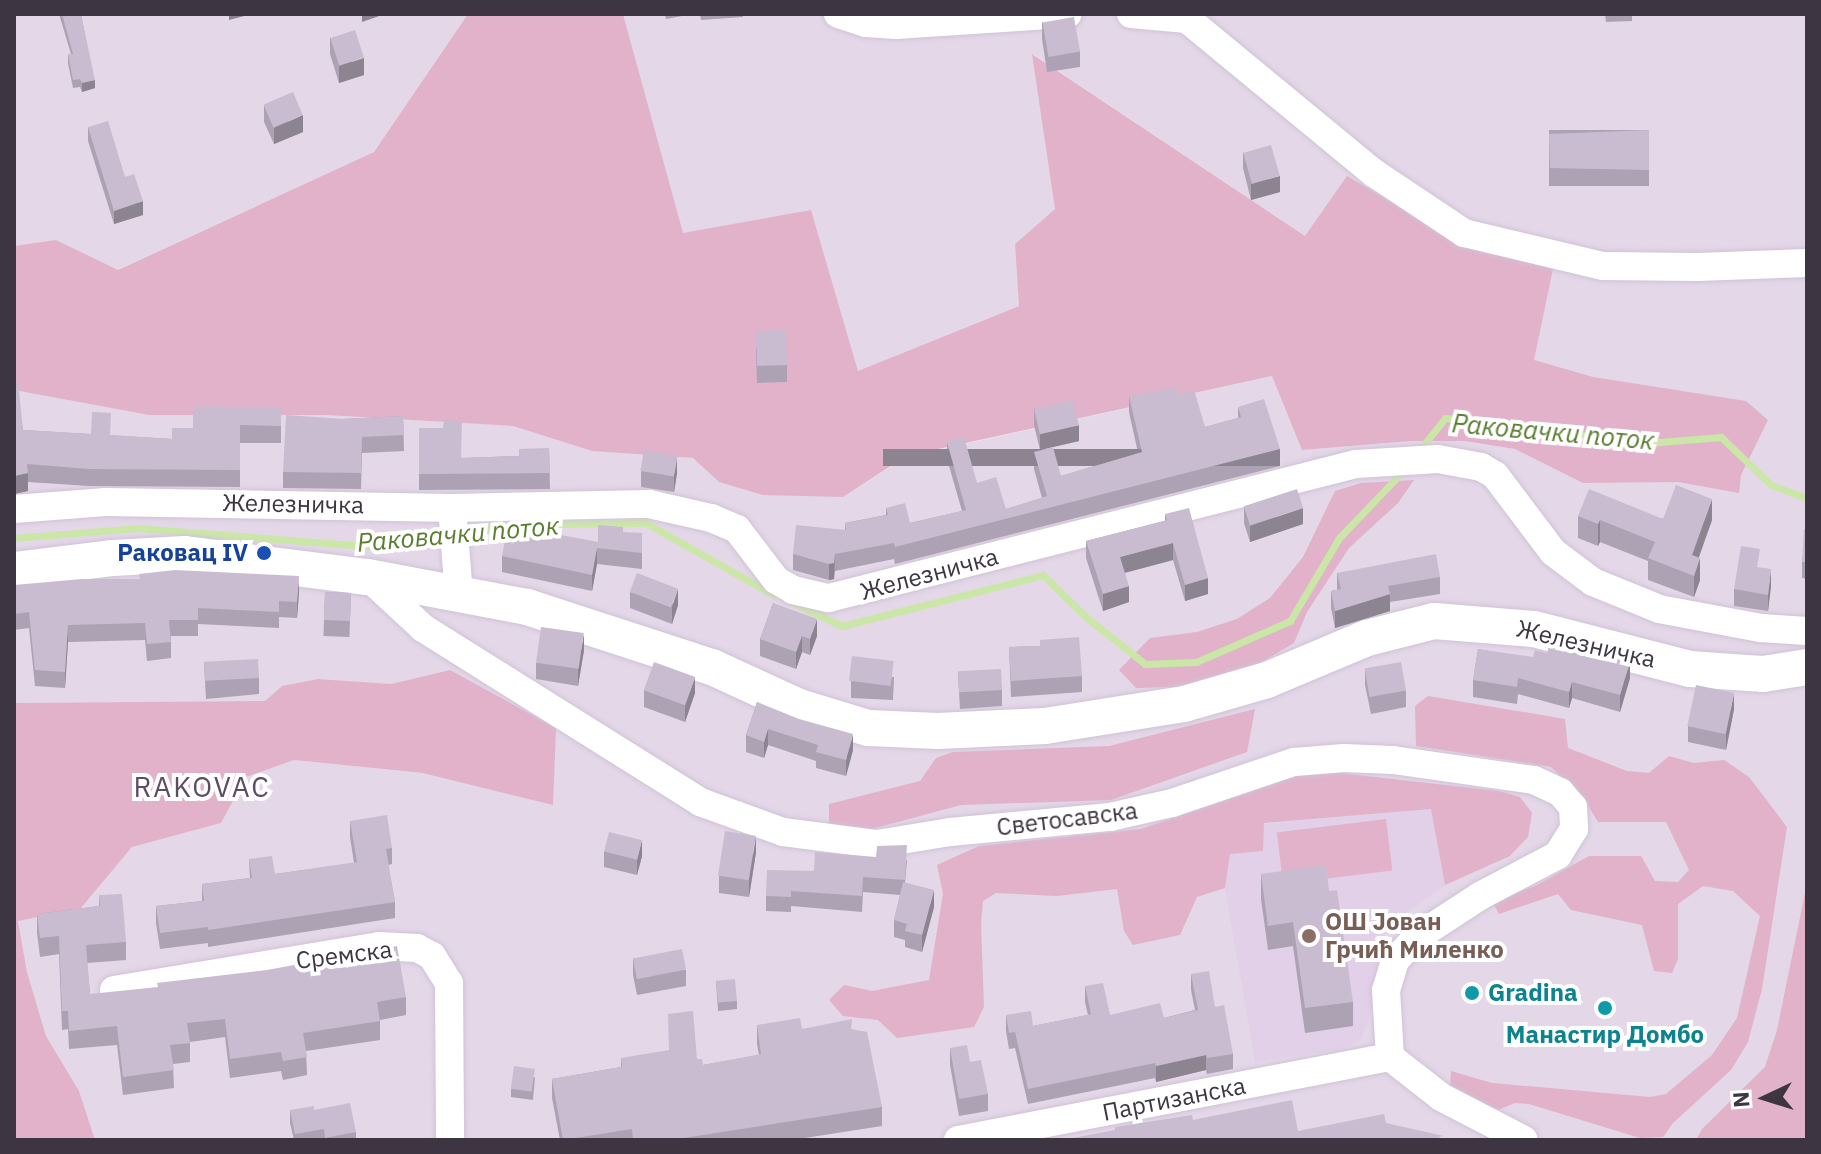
<!DOCTYPE html>
<html>
<head>
<meta charset="utf-8">
<style>
  body { margin:0 }
  #map { position:relative; width:1821px; height:1154px; overflow:hidden; background:#ede5f0; font-family:"IBM Plex Sans",sans-serif }
  div>[style] { position:absolute }
  [style*='--x'] { left:calc(var(--x)*1px); top:calc(var(--y)*1px); width:calc(var(--w)*1px); rotate:calc(var(--a)*1deg) }
  .residential>* { inset:0; background:#e3d7e8 }
  .education>* { inset:0; background:#e2d0e8 }
  .green>* { inset:0; background:#e1b2ca; transform-origin:0 0 }
  .stream>* { height:7px; margin:-3.5px; padding:0 3.5px; transform-origin:3.5px; border-radius:3.5px; background:#cbe7a7 }
  .roads { filter:drop-shadow(0 0 2px #d0c3d6) drop-shadow(0 0 2px #d0c3d6) }
  .minor>* { height:28px; margin:-14px; padding:0 14px; transform-origin:14px; border-radius:14px; background:#fff }
  .tertiary>* { height:36px; margin:-18px; padding:0 18px; transform-origin:18px; border-radius:18px; background:#fff }
  .wall>* { inset:0; background:#ada2b4; transform-origin:0 0 }
  .shaded-wall>* { inset:0; background:#8d8492; transform-origin:0 0 }
  .building>* { inset:0; background:#c9bcd1; transform-origin:0 0 }
  .dots>* { width:22px; height:22px; translate:-50% -50%; box-sizing:border-box; border:4px solid #fff; border-radius:50% }
  span { translate:-50% -50%; white-space:nowrap; text-align:center; line-height:1.15; -webkit-text-stroke:8px #fff; paint-order:stroke }
  .street-label { font-size:24px; color:#3d3542 }
  .transit-label { font-size:24px; color:#164399; font-weight:700 }
  .right { translate:-100% -50%; text-align:right }
  .education-label { font-size:24px; color:#785e54; font-weight:700 }
  .left { translate:0 -50%; text-align:left }
  .culture-label { font-size:24px; color:#0d838f; font-weight:700 }
  .water-label { font-size:26px; color:#5a7d30; font-style:italic }
  .quarter-label { font-size:28px; color:#5b4e64; letter-spacing:2px }
  .frame { position:absolute; inset:0; border:16px solid #3d3542; pointer-events:none }
  .north { position:absolute; left:1725px; top:1058px; width:80px; height:80px; -webkit-text-stroke:6px #fff; paint-order:stroke; rotate:266deg; font-size:22px; font-weight:700; line-height:32px; text-align:center; color:#3d3542 }
  .north::after { content:''; display:block; margin:auto; width:28px; height:36px; background:#3d3542; clip-path:polygon(50% 0,100% 100%,50% 72%,0 100%) }
</style>
</head>
<body>
<div id="map">
  <div class="residential">
    <div style="clip-path:polygon(14px 14px,468px 14px,374px 152px,117px 270px,56px 240px,14px 246px)"></div>
    <div style="clip-path:polygon(623px 14px,1807px 14px,1807px 1140px,95px 1140px,79px 1091px,46px 1036px,27px 972px,18px 920px,81px 908px,132px 847px,221px 823px,246px 777px,294px 760px,423px 773px,450px 670px,391px 684px,318px 679px,282px 686px,265px 701px,14px 703px,14px 390px,149px 415px,325px 415px,513px 426px,592px 451px,693px 458px,719px 482px,843px 497px,906px 457px,1273px 376px,1302px 450px,1411px 441px,1464px 441px,1515px 449px,1306px 237px,1033px 54px,1055px 209px,1015px 244px,1019px 306px,858px 371px,811px 210px,683px 234px)"></div>
  </div>
  <div class="education">
    <div style="clip-path:polygon(1431px 809px,1445px 885px,1389px 925px,1380px 947px,1369px 1018px,1361px 1040px,1342px 1049px,1255px 1062px,1225px 888px,1230px 854px,1264px 824px)"></div>
  </div>
  <div class="green">
    <div style="clip-path:polygon(468px 14px,623px 14px,683px 233px,811px 210px,858px 371px,1019px 306px,1015px 244px,1055px 209px,1032px 54px,1305px 236px,1347px 176px,1466px 245px,1554px 264px,1534px 360px,1593px 377px,1746px 401px,1768px 420px,1741px 475px,1739px 493px,1678px 482px,1583px 483px,1515px 449px,1464px 441px,1411px 441px,1302px 450px,1272px 376px,906px 456px,843px 497px,763px 495px,719px 482px,693px 458px,592px 451px,513px 426px,326px 415px,149px 415px,14px 390px,14px 246px,56px 240px,118px 270px,374px 152px)"></div>
    <div style="clip-path:polygon(1414px 480px,1398px 503px,1349px 548px,1307px 612px,1294px 643px,1262px 662px,1177px 687px,1136px 688px,1119px 670px,1150px 638px,1197px 632px,1237px 619px,1270px 598px,1303px 557px,1335px 491px,1361px 483px)"></div>
    <div style="clip-path:polygon(450px 670px,556px 728px,553px 805px,423px 773px,294px 760px,246px 777px,221px 823px,132px 847px,81px 908px,18px 921px,27px 972px,46px 1036px,79px 1091px,95px 1140px,14px 1140px,14px 703px,265px 701px,282px 686px,318px 679px,391px 684px)"></div>
    <div style="clip-path:polygon(1428px 696px,1565px 719px,1568px 748px,1627px 771px,1649px 773px,1669px 756px,1694px 763px,1724px 760px,1749px 777px,1787px 827px,1762px 989px,1748px 1042px,1731px 1070px,1673px 1123px,1663px 1137px,1640px 1138px,1529px 1104px,1515px 1103px,1498px 1110px,1450px 1088px,1451px 1071px,1492px 1083px,1650px 1097px,1666px 1094px,1712px 1055px,1737px 1018px,1760px 916px,1733px 891px,1703px 886px,1678px 904px,1678px 959px,1672px 973px,1654px 971px,1642px 925px,1571px 910px,1558px 894px,1499px 914px,1492px 901px,1535px 886px,1589px 856px,1641px 856px,1655px 881px,1678px 882px,1689px 870px,1666px 822px,1598px 822px,1584px 799px,1551px 767px,1416px 746px,1415px 706px)"></div>
    <div style="clip-path:polygon(1255px 709px,1247px 752px,1111px 800px,961px 805px,853px 834px,829px 825px,829px 804px,920px 781px,936px 758px,953px 752px,1109px 746px)"></div>
    <div style="clip-path:polygon(1339px 773px,1499px 791px,1520px 797px,1532px 813px,1528px 837px,1510px 856px,1445px 885px,1431px 809px,1264px 823px,1263px 851px,1230px 854px,1225px 888px,1197px 897px,1180px 935px,1133px 945px,1124px 931px,1117px 889px,1057px 896px,996px 893px,983px 901px,981px 924px,984px 1007px,974px 1027px,897px 1038px,878px 1020px,843px 1016px,829px 1000px,844px 985px,872px 991px,929px 980px,943px 894px,937px 865px,979px 846px,1141px 829px,1295px 776px)"></div>
    <div style="left:1386px;top:819px;width:52px;height:110px;rotate:83deg"></div>
    <div style="clip-path:polygon(1807px 883px,1807px 1140px,1696px 1140px,1702px 1129px,1765px 1067px,1777px 1030px)"></div>
  </div>
  <div class="stream">
    <div style="--x:1418;--y:452;--w:43;--a:-51.5"></div>
    <div style="--x:1445;--y:418;--w:76;--a:5.3"></div>
    <div style="--x:1521;--y:425;--w:116;--a:9.5"></div>
    <div style="--x:1635;--y:444;--w:86;--a:-4.7"></div>
    <div style="--x:1721;--y:437;--w:69;--a:43.8"></div>
    <div style="--x:1771;--y:485;--w:38;--a:20"></div>
    <div style="--x:458;--y:533;--w:62;--a:-8.4"></div>
    <div style="--x:519;--y:524;--w:127;--a:-0.5"></div>
    <div style="--x:646;--y:523;--w:147;--a:29.4"></div>
    <div style="--x:14;--y:538;--w:123;--a:-4.6"></div>
    <div style="--x:137;--y:528;--w:232;--a:4.5"></div>
    <div style="--x:368;--y:546;--w:79;--a:-8"></div>
    <div style="--x:789;--y:601;--w:59;--a:25.3"></div>
    <div style="--x:842;--y:626;--w:207;--a:-14.2"></div>
    <div style="--x:1043;--y:575;--w:60;--a:44.3"></div>
    <div style="--x:1086;--y:617;--w:75;--a:38.5"></div>
    <div style="--x:1145;--y:664;--w:51;--a:-2.2"></div>
    <div style="--x:1196;--y:662;--w:103;--a:-23.6"></div>
    <div style="--x:1290;--y:621;--w:96;--a:-59.4"></div>
    <div style="--x:1339;--y:538;--w:97;--a:-46.3"></div>
  </div>
  <div class="roads">
    <div class="minor">
      <div style="--x:838;--y:14;--w:29;--a:18"></div>
      <div style="--x:866;--y:23;--w:30;--a:4"></div>
      <div style="--x:896;--y:25;--w:172;--a:-3.7"></div>
      <div style="--x:1131;--y:14;--w:56;--a:5.1"></div>
      <div style="--x:1187;--y:19;--w:242;--a:39.5"></div>
      <div style="--x:1374;--y:173;--w:108;--a:33.7"></div>
      <div style="--x:1464;--y:233;--w:143;--a:13.4"></div>
      <div style="--x:1603;--y:266;--w:95;--a:0.6"></div>
      <div style="--x:1698;--y:267;--w:109;--a:-2.1"></div>
      <div style="--x:452;--y:508;--w:87;--a:85.4"></div>
      <div style="--x:14;--y:509;--w:92;--a:-4.4"></div>
      <div style="--x:106;--y:502;--w:346;--a:1"></div>
      <div style="--x:452;--y:508;--w:197;--a:-1.2"></div>
      <div style="--x:649;--y:504;--w:64;--a:12.7"></div>
      <div style="--x:711;--y:518;--w:28;--a:23"></div>
      <div style="--x:737;--y:529;--w:64;--a:52.6"></div>
      <div style="--x:776;--y:580;--w:20;--a:30"></div>
      <div style="--x:793;--y:590;--w:37;--a:13"></div>
      <div style="--x:829;--y:598;--w:544;--a:-14.27"></div>
      <div style="--x:1356;--y:464;--w:82;--a:-3.5"></div>
      <div style="--x:1438;--y:459;--w:44;--a:10.5"></div>
      <div style="--x:1481;--y:467;--w:16;--a:30"></div>
      <div style="--x:1495;--y:475;--w:96;--a:53"></div>
      <div style="--x:1553;--y:552;--w:50;--a:36.9"></div>
      <div style="--x:1593;--y:582;--w:71;--a:22.2"></div>
      <div style="--x:1659;--y:609;--w:104;--a:10.6"></div>
      <div style="--x:1761;--y:628;--w:46;--a:3.7"></div>
      <div style="--x:368;--y:577;--w:75;--a:42.8"></div>
      <div style="--x:423;--y:628;--w:327;--a:32.1"></div>
      <div style="--x:700;--y:802;--w:88;--a:19.9"></div>
      <div style="--x:783;--y:832;--w:95;--a:7.3"></div>
      <div style="--x:877;--y:844;--w:74;--a:-9.3"></div>
      <div style="--x:950;--y:832;--w:161;--a:-5.4"></div>
      <div style="--x:1110;--y:817;--w:64;--a:-12.7"></div>
      <div style="--x:1172;--y:803;--w:129;--a:-18.6"></div>
      <div style="--x:1294;--y:762;--w:50;--a:-4.6"></div>
      <div style="--x:1344;--y:758;--w:49;--a:2.3"></div>
      <div style="--x:1393;--y:760;--w:142;--a:8.1"></div>
      <div style="--x:1534;--y:780;--w:29;--a:25"></div>
      <div style="--x:1560;--y:792;--w:20;--a:49"></div>
      <div style="--x:1573;--y:807;--w:22;--a:87"></div>
      <div style="--x:1574;--y:829;--w:31;--a:122"></div>
      <div style="--x:1558;--y:855;--w:88;--a:152.3"></div>
      <div style="--x:1480;--y:896;--w:75;--a:146.9"></div>
      <div style="--x:1417;--y:937;--w:33;--a:133"></div>
      <div style="--x:1395;--y:961;--w:30;--a:107"></div>
      <div style="--x:1386;--y:990;--w:67;--a:86.6"></div>
      <div style="--x:114;--y:990;--w:269;--a:-9.4"></div>
      <div style="--x:379;--y:946;--w:38;--a:3"></div>
      <div style="--x:417;--y:948;--w:17;--a:28"></div>
      <div style="--x:432;--y:956;--w:32;--a:58"></div>
      <div style="--x:449;--y:983;--w:157;--a:89.6"></div>
      <div style="--x:1390;--y:1057;--w:65;--a:38.1"></div>
      <div style="--x:1441;--y:1097;--w:93;--a:27.4"></div>
      <div style="--x:958;--y:1140;--w:440;--a:-10.9"></div>
    </div>
    <div class="tertiary">
      <div style="--x:14;--y:570;--w:100;--a:-6.9"></div>
      <div style="--x:113;--y:558;--w:72;--a:-3.2"></div>
      <div style="--x:185;--y:554;--w:184;--a:7.2"></div>
      <div style="--x:368;--y:577;--w:162;--a:10.7"></div>
      <div style="--x:527;--y:607;--w:194;--a:18"></div>
      <div style="--x:712;--y:667;--w:96;--a:24.7"></div>
      <div style="--x:799;--y:707;--w:72;--a:16.9"></div>
      <div style="--x:868;--y:728;--w:70;--a:2.5"></div>
      <div style="--x:938;--y:731;--w:107;--a:-2.7"></div>
      <div style="--x:1045;--y:726;--w:141;--a:-9"></div>
      <div style="--x:1184;--y:704;--w:86;--a:-16.1"></div>
      <div style="--x:1267;--y:680;--w:108;--a:-22.8"></div>
      <div style="--x:1367;--y:638;--w:69;--a:-14.2"></div>
      <div style="--x:1434;--y:621;--w:100;--a:4.6"></div>
      <div style="--x:1534;--y:629;--w:161;--a:14.4"></div>
      <div style="--x:1690;--y:669;--w:73;--a:3.9"></div>
      <div style="--x:1763;--y:674;--w:45;--a:-9"></div>
    </div>
  </div>
  <div class="wall">
    <div style="clip-path:polygon(59px 14px,81px 14px,95px 88px,82px 92px,80px 87px,73px 88px,68px 63px,68px 54px,71px 54px)"></div>
    <div style="clip-path:polygon(665px 14px,693px 14px,666px 19px)"></div>
    <div style="clip-path:polygon(700px 14px,743px 14px,743px 17px,701px 20px)"></div>
    <div style="clip-path:polygon(1605px 14px,1632px 14px,1632px 21px,1606px 22px)"></div>
    <div style="clip-path:polygon(1042px 22px,1080px 51px,1080px 67px,1047px 72px,1042px 39px)"></div>
    <div style="clip-path:polygon(330px 37px,364px 75px,339px 83px,330px 54px)"></div>
    <div style="clip-path:polygon(264px 105px,303px 132px,274px 144px,264px 122px)"></div>
    <div style="clip-path:polygon(88px 127px,125px 177px,143px 215px,114px 224px,88px 141px)"></div>
    <div style="left:1649px;top:130px;width:56px;height:100px;rotate:90deg"></div>
    <div style="clip-path:polygon(1243px 152px,1280px 192px,1251px 200px,1243px 168px)"></div>
    <div style="clip-path:polygon(756px 348px,787px 365px,787px 382px,757px 383px)"></div>
    <div style="clip-path:polygon(14px 382px,23px 430px,172px 439px,193px 428px,281px 408px,281px 443px,240px 443px,240px 487px,89px 486px,28px 482px,28px 491px,14px 494px)"></div>
    <div style="clip-path:polygon(1179px 395px,1205px 427px,1238px 418px,1238px 407px,1280px 466px,895px 564px,894px 559px,835px 571px,834px 579px,829px 580px,793px 570px,793px 554px,845px 530px,845px 523px,886px 515px,886px 508px,910px 523px,962px 511px,947px 459px,947px 442px,977px 483px,1006px 509px,1042px 498px,1034px 469px,1034px 452px,1061px 476px,1138px 453px,1129px 412px,1129px 396px)"></div>
    <div style="clip-path:polygon(1034px 408px,1079px 441px,1040px 450px,1034px 425px)"></div>
    <div style="clip-path:polygon(403px 416px,404px 451px,362px 453px,361px 489px,283px 488px,283px 472px,343px 419px)"></div>
    <div style="clip-path:polygon(419px 428px,462px 458px,519px 456px,549px 448px,550px 489px,419px 490px)"></div>
    <div style="clip-path:polygon(641px 471px,677px 473px,674px 492px,641px 487px)"></div>
    <div style="clip-path:polygon(1244px 507px,1303px 524px,1250px 542px,1244px 523px)"></div>
    <div style="clip-path:polygon(1165px 514px,1208px 594px,1185px 601px,1173px 560px,1125px 573px,1129px 602px,1103px 611px,1086px 558px,1086px 541px,1165px 521px)"></div>
    <div style="clip-path:polygon(1578px 516px,1712px 520px,1699px 557px,1700px 580px,1694px 597px,1648px 580px,1648px 561px,1600px 542px,1598px 546px,1578px 538px)"></div>
    <div style="clip-path:polygon(1807px 530px,1807px 579px,1802px 578px,1802px 562px)"></div>
    <div style="clip-path:polygon(623px 532px,642px 549px,642px 569px,597px 564px,592px 591px,502px 572px,502px 556px,598px 542px)"></div>
    <div style="clip-path:polygon(1759px 568px,1771px 586px,1768px 611px,1734px 606px,1734px 589px)"></div>
    <div style="clip-path:polygon(1337px 573px,1440px 577px,1440px 594px,1390px 602px,1390px 611px,1335px 628px,1331px 608px,1331px 591px,1337px 590px)"></div>
    <div style="clip-path:polygon(14px 585px,299px 592px,297px 618px,279px 617px,279px 628px,198px 624px,198px 636px,171px 636px,171px 658px,147px 661px,145px 640px,68px 642px,65px 688px,35px 686px,29px 628px,14px 630px)"></div>
    <div style="left:325px;top:592px;width:26px;height:44px;rotate:2deg"></div>
    <div style="clip-path:polygon(630px 592px,678px 605px,672px 624px,630px 608px)"></div>
    <div style="clip-path:polygon(773px 603px,817px 636px,810px 655px,802px 652px,796px 669px,760px 656px,760px 639px)"></div>
    <div style="clip-path:polygon(1040px 646px,1082px 676px,1082px 692px,1011px 697px,1009px 647px)"></div>
    <div style="clip-path:polygon(1478px 649px,1630px 678px,1620px 712px,1572px 698px,1569px 708px,1518px 694px,1517px 704px,1473px 697px,1473px 680px)"></div>
    <div style="clip-path:polygon(584px 650px,578px 686px,536px 679px,536px 663px)"></div>
    <div style="clip-path:polygon(204px 663px,259px 678px,259px 694px,206px 699px)"></div>
    <div style="clip-path:polygon(1365px 669px,1406px 691px,1406px 707px,1371px 714px,1365px 685px)"></div>
    <div style="clip-path:polygon(958px 673px,1002px 690px,1002px 706px,960px 709px)"></div>
    <div style="clip-path:polygon(894px 677px,893px 700px,851px 698px,851px 681px)"></div>
    <div style="clip-path:polygon(644px 690px,695px 693px,685px 722px,644px 707px)"></div>
    <div style="clip-path:polygon(757px 702px,853px 750px,846px 776px,816px 768px,816px 761px,768px 745px,764px 758px,746px 752px,746px 735px)"></div>
    <div style="clip-path:polygon(1734px 709px,1726px 750px,1688px 742px,1688px 726px)"></div>
    <div style="clip-path:polygon(350px 821px,392px 848px,392px 864px,388px 865px,395px 902px,395px 918px,208px 947px,208px 943px,160px 949px,156px 923px,156px 906px,202px 901px,202px 884px,250px 878px,249px 859px,275px 874px,354px 863px,350px 837px)"></div>
    <div style="clip-path:polygon(604px 851px,642px 856px,637px 875px,604px 867px)"></div>
    <div style="clip-path:polygon(756px 852px,749px 897px,719px 893px,719px 876px)"></div>
    <div style="clip-path:polygon(907px 860px,905px 883px,934px 907px,922px 952px,905px 947px,905px 940px,894px 937px,894px 920px,900px 895px,863px 892px,862px 912px,791px 906px,791px 912px,766px 911px,766px 896px,814px 871px)"></div>
    <div style="clip-path:polygon(1261px 874px,1353px 1002px,1353px 1026px,1305px 1033px,1293px 946px,1268px 950px,1261px 899px)"></div>
    <div style="clip-path:polygon(99px 895px,126px 942px,126px 960px,87px 963px,90px 994px,406px 997px,406px 1015px,380px 1020px,380px 1040px,306px 1051px,307px 1075px,283px 1080px,281px 1071px,230px 1078px,225px 1037px,190px 1042px,190px 1062px,173px 1064px,174px 1088px,123px 1095px,117px 1045px,69px 1049px,68px 1029px,62px 1030px,59px 954px,40px 957px,37px 933px,37px 914px,99px 906px)"></div>
    <div style="clip-path:polygon(633px 958px,686px 970px,686px 986px,637px 995px,633px 975px)"></div>
    <div style="clip-path:polygon(1191px 974px,1215px 1007px,1233px 1054px,1233px 1069px,1207px 1074px,1206px 1070px,1156px 1082px,1155px 1078px,1028px 1104px,1015px 1048px,1009px 1049px,1006px 1031px,1006px 1015px,1033px 1026px,1088px 1015px,1085px 1002px,1085px 986px,1110px 1015px,1164px 1018px,1195px 1010px,1191px 990px)"></div>
    <div style="clip-path:polygon(716px 981px,737px 1001px,737px 1009px,718px 1011px)"></div>
    <div style="clip-path:polygon(757px 1025px,802px 1029px,852px 1029px,882px 1107px,882px 1126px,792px 1140px,560px 1140px,552px 1098px,552px 1079px,621px 1067px,621px 1058px,697px 1059px,703px 1065px,759px 1055px,757px 1044px)"></div>
    <div style="clip-path:polygon(950px 1048px,970px 1062px,988px 1094px,988px 1111px,959px 1116px,950px 1065px)"></div>
    <div style="clip-path:polygon(535px 1077px,533px 1100px,511px 1097px,511px 1089px)"></div>
    <div style="clip-path:polygon(290px 1110px,356px 1132px,356px 1140px,294px 1140px,290px 1123px)"></div>
  </div>
  <div class="shaded-wall">
    <div style="clip-path:polygon(229px 14px,252px 14px,229px 20px)"></div>
    <div style="clip-path:polygon(362px 14px,385px 14px,362px 22px)"></div>
    <div style="clip-path:polygon(364px 58px,364px 75px,339px 83px,339px 66px)"></div>
    <div style="clip-path:polygon(95px 80px,95px 88px,82px 92px,82px 83px)"></div>
    <div style="clip-path:polygon(303px 115px,303px 132px,274px 144px,274px 128px)"></div>
    <div style="clip-path:polygon(1280px 176px,1280px 192px,1251px 200px,1251px 184px)"></div>
    <div style="clip-path:polygon(143px 201px,143px 215px,114px 224px,114px 211px)"></div>
    <div style="clip-path:polygon(1079px 425px,1079px 441px,1040px 450px,1040px 433px)"></div>
    <div style="left:1280px;top:449px;width:17px;height:397px;rotate:90deg"></div>
    <div style="clip-path:polygon(677px 456px,677px 473px,674px 492px,674px 476px)"></div>
    <div style="clip-path:polygon(28px 473px,28px 491px,14px 494px,14px 476px)"></div>
    <div style="clip-path:polygon(1712px 499px,1712px 520px,1692px 576px,1692px 555px)"></div>
    <div style="clip-path:polygon(1303px 508px,1303px 524px,1250px 542px,1250px 526px)"></div>
    <div style="clip-path:polygon(1600px 520px,1600px 542px,1598px 546px,1598px 524px)"></div>
    <div style="clip-path:polygon(1173px 543px,1173px 560px,1120px 574px,1120px 557px)"></div>
    <div style="clip-path:polygon(597px 548px,597px 564px,592px 591px,592px 575px)"></div>
    <div style="clip-path:polygon(835px 554px,834px 579px,829px 580px,829px 564px)"></div>
    <div style="clip-path:polygon(1700px 558px,1700px 580px,1694px 597px,1694px 576px)"></div>
    <div style="clip-path:polygon(1771px 569px,1771px 586px,1768px 611px,1768px 595px)"></div>
    <div style="clip-path:polygon(299px 576px,299px 592px,297px 618px,297px 602px)"></div>
    <div style="clip-path:polygon(1208px 578px,1208px 594px,1185px 601px,1185px 585px)"></div>
    <div style="clip-path:polygon(1129px 586px,1129px 602px,1103px 611px,1103px 594px)"></div>
    <div style="clip-path:polygon(678px 589px,678px 605px,672px 624px,672px 607px)"></div>
    <div style="clip-path:polygon(1390px 594px,1390px 611px,1335px 628px,1335px 611px)"></div>
    <div style="clip-path:polygon(817px 619px,817px 636px,810px 655px,810px 639px)"></div>
    <div style="clip-path:polygon(68px 625px,68px 642px,65px 688px,65px 672px)"></div>
    <div style="clip-path:polygon(584px 633px,584px 650px,578px 686px,578px 669px)"></div>
    <div style="clip-path:polygon(802px 636px,802px 652px,796px 669px,796px 652px)"></div>
    <div style="clip-path:polygon(1630px 661px,1630px 678px,1620px 712px,1620px 695px)"></div>
    <div style="clip-path:polygon(695px 677px,695px 693px,685px 722px,685px 705px)"></div>
    <div style="clip-path:polygon(1572px 682px,1572px 698px,1569px 708px,1569px 692px)"></div>
    <div style="clip-path:polygon(1734px 693px,1734px 709px,1726px 750px,1726px 734px)"></div>
    <div style="clip-path:polygon(768px 729px,768px 745px,764px 758px,764px 742px)"></div>
    <div style="clip-path:polygon(853px 734px,853px 750px,846px 776px,846px 760px)"></div>
    <div style="clip-path:polygon(756px 836px,756px 852px,749px 897px,749px 881px)"></div>
    <div style="clip-path:polygon(642px 840px,642px 856px,637px 875px,637px 859px)"></div>
    <div style="clip-path:polygon(934px 890px,934px 907px,922px 952px,922px 935px)"></div>
    <div style="clip-path:polygon(1206px 1055px,1206px 1070px,1156px 1082px,1156px 1066px)"></div>
  </div>
  <div class="building">
    <div style="clip-path:polygon(62px 14px,81px 14px,95px 80px,82px 83px,80px 79px,73px 80px,68px 54px,73px 54px)"></div>
    <div style="left:1074px;top:17px;width:35px;height:32px;rotate:80deg"></div>
    <div style="left:355px;top:30px;width:29px;height:26px;rotate:72deg"></div>
    <div style="left:293px;top:92px;width:25px;height:32px;rotate:67deg"></div>
    <div style="clip-path:polygon(108px 121px,125px 177px,134px 174px,143px 201px,114px 211px,88px 127px)"></div>
    <div style="clip-path:polygon(1649px 130px,1649px 170px,1550px 168px,1549px 134px)"></div>
    <div style="left:1271px;top:145px;width:32px;height:29px;rotate:74deg"></div>
    <div style="left:786px;top:330px;width:35px;height:30px;rotate:88deg"></div>
    <div style="clip-path:polygon(18px 381px,23px 430px,91px 434px,92px 412px,111px 413px,110px 435px,172px 439px,172px 428px,193px 428px,193px 406px,281px 408px,281px 426px,240px 425px,240px 470px,89px 469px,27px 464px,28px 473px,14px 476px,14px 382px)"></div>
    <div style="clip-path:polygon(1177px 387px,1179px 395px,1194px 390px,1205px 427px,1241px 417px,1238px 407px,1264px 399px,1280px 449px,895px 547px,894px 543px,835px 554px,834px 563px,829px 564px,793px 554px,796px 525px,846px 530px,845px 523px,888px 515px,886px 508px,905px 503px,910px 523px,966px 510px,947px 442px,964px 437px,977px 483px,996px 477px,1006px 509px,1047px 496px,1034px 452px,1053px 447px,1061px 476px,1142px 452px,1129px 396px)"></div>
    <div style="left:1073px;top:400px;width:26px;height:40px;rotate:77deg"></div>
    <div style="clip-path:polygon(286px 415px,343px 419px,403px 416px,404px 435px,362px 437px,361px 473px,283px 472px)"></div>
    <div style="clip-path:polygon(444px 420px,462px 421px,461px 458px,519px 456px,519px 449px,549px 448px,550px 473px,419px 474px,419px 428px,443px 428px)"></div>
    <div style="left:644px;top:450px;width:34px;height:21px;rotate:10deg"></div>
    <div style="clip-path:polygon(1676px 485px,1712px 499px,1692px 555px,1700px 558px,1694px 576px,1648px 558px,1655px 542px,1600px 520px,1598px 524px,1578px 516px,1589px 489px,1663px 519px)"></div>
    <div style="left:1297px;top:489px;width:20px;height:56px;rotate:72deg"></div>
    <div style="clip-path:polygon(1189px 508px,1208px 578px,1185px 585px,1173px 543px,1120px 557px,1129px 586px,1103px 594px,1086px 541px,1167px 520px,1165px 514px)"></div>
    <div style="clip-path:polygon(508px 525px,598px 542px,598px 525px,623px 527px,623px 532px,642px 533px,642px 553px,597px 548px,592px 575px,502px 556px)"></div>
    <div style="clip-path:polygon(1804px 529px,1807px 530px,1807px 562px,1802px 562px)"></div>
    <div style="clip-path:polygon(1741px 546px,1760px 549px,1757px 567px,1771px 569px,1768px 595px,1734px 589px)"></div>
    <div style="clip-path:polygon(1436px 554px,1440px 577px,1388px 586px,1390px 594px,1335px 611px,1331px 591px,1341px 589px,1337px 573px)"></div>
    <div style="clip-path:polygon(175px 570px,299px 576px,297px 602px,279px 601px,279px 612px,198px 608px,198px 620px,169px 620px,171px 642px,147px 644px,145px 623px,68px 625px,65px 672px,35px 670px,29px 612px,14px 614px,14px 585px,82px 579px,140px 579px,139px 574px)"></div>
    <div style="left:637px;top:573px;width:44px;height:20px;rotate:21deg"></div>
    <div style="left:325px;top:592px;width:26px;height:28px;rotate:2deg"></div>
    <div style="clip-path:polygon(773px 603px,817px 619px,810px 639px,802px 636px,796px 652px,760px 639px)"></div>
    <div style="left:541px;top:627px;width:43px;height:36px;rotate:8deg"></div>
    <div style="clip-path:polygon(1079px 637px,1082px 676px,1011px 681px,1009px 647px,1040px 646px,1040px 640px)"></div>
    <div style="clip-path:polygon(1550px 642px,1593px 654px,1593px 651px,1630px 661px,1620px 695px,1572px 682px,1569px 692px,1518px 678px,1517px 687px,1473px 680px,1478px 649px,1533px 657px,1535px 650px,1547px 653px)"></div>
    <div style="left:852px;top:656px;width:42px;height:25px;rotate:7deg"></div>
    <div style="left:258px;top:659px;width:19px;height:54px;rotate:87deg"></div>
    <div style="left:654px;top:662px;width:44px;height:30px;rotate:20deg"></div>
    <div style="left:1401px;top:662px;width:29px;height:37px;rotate:80deg"></div>
    <div style="left:1001px;top:669px;width:21px;height:43px;rotate:87deg"></div>
    <div style="left:1696px;top:685px;width:39px;height:42px;rotate:12deg"></div>
    <div style="clip-path:polygon(757px 702px,799px 719px,853px 734px,846px 760px,816px 752px,818px 745px,768px 729px,764px 742px,746px 735px)"></div>
    <div style="clip-path:polygon(387px 815px,392px 848px,386px 849px,395px 902px,208px 930px,208px 927px,160px 933px,156px 906px,204px 901px,202px 884px,252px 878px,249px 859px,272px 856px,275px 874px,357px 862px,350px 821px)"></div>
    <div style="left:725px;top:831px;width:31px;height:45px;rotate:9deg"></div>
    <div style="left:609px;top:832px;width:34px;height:20px;rotate:14deg"></div>
    <div style="clip-path:polygon(907px 845px,905px 880px,863px 877px,862px 896px,791px 891px,791px 897px,766px 896px,767px 870px,814px 871px,815px 852px,876px 857px,877px 846px)"></div>
    <div style="clip-path:polygon(1326px 865px,1329px 891px,1337px 890px,1353px 1002px,1305px 1008px,1293px 922px,1268px 926px,1261px 874px)"></div>
    <div style="clip-path:polygon(903px 882px,934px 890px,922px 935px,905px 931px,907px 924px,894px 920px)"></div>
    <div style="clip-path:polygon(122px 894px,126px 942px,86px 945px,90px 994px,158px 987px,157px 983px,267px 970px,397px 946px,406px 997px,377px 1002px,380px 1021px,303px 1033px,307px 1057px,283px 1061px,281px 1052px,230px 1059px,225px 1019px,187px 1023px,190px 1043px,170px 1045px,174px 1070px,123px 1077px,117px 1026px,69px 1031px,68px 1011px,62px 1011px,59px 936px,40px 938px,37px 914px,100px 906px,99px 895px)"></div>
    <div style="left:682px;top:949px;width:21px;height:50px;rotate:79deg"></div>
    <div style="clip-path:polygon(1209px 971px,1215px 1007px,1224px 1005px,1233px 1054px,1207px 1058px,1206px 1055px,1156px 1066px,1155px 1063px,1028px 1089px,1015px 1032px,1009px 1033px,1006px 1015px,1031px 1011px,1033px 1026px,1091px 1014px,1085px 986px,1103px 983px,1110px 1015px,1160px 1003px,1164px 1018px,1198px 1010px,1191px 974px)"></div>
    <div style="left:735px;top:979px;width:22px;height:19px;rotate:85deg"></div>
    <div style="clip-path:polygon(693px 1011px,697px 1059px,702px 1059px,703px 1065px,761px 1054px,757px 1025px,800px 1018px,802px 1029px,852px 1019px,851px 1029px,867px 1032px,882px 1107px,671px 1140px,633px 1140px,632px 1129px,563px 1140px,552px 1079px,622px 1067px,621px 1058px,669px 1050px,668px 1014px)"></div>
    <div style="clip-path:polygon(967px 1045px,970px 1062px,981px 1060px,988px 1094px,959px 1099px,950px 1048px)"></div>
    <div style="left:514px;top:1066px;width:21px;height:23px;rotate:8deg"></div>
    <div style="clip-path:polygon(1292px 1100px,1298px 1131px,1384px 1114px,1386px 1123px,1444px 1136px,1438px 1137px,1445px 1140px,1062px 1140px,1115px 1130px,1115px 1127px,1192px 1115px,1193px 1120px)"></div>
    <div style="clip-path:polygon(350px 1103px,356px 1132px,325px 1138px,324px 1129px,295px 1134px,290px 1110px,314px 1106px,314px 1110px)"></div>
  </div>
  <div class="dots">
    <div style="left:264px;top:553px;background:#1a4fb4"></div>
    <div style="left:1309px;top:936px;background:#8d6e63"></div>
    <div style="left:1472px;top:993px;background:#0f9aa8"></div>
    <div style="left:1605px;top:1008px;background:#0f9aa8"></div>
  </div>
  <div class="street-label">
    <span style="left:293px;top:504px;rotate:1deg">Железничка</span>
    <span style="left:929px;top:574px;rotate:-15deg">Железничка</span>
    <span style="left:1586px;top:644px;rotate:13deg">Железничка</span>
    <span style="left:1067px;top:819px;rotate:-7deg">Светосавска</span>
    <span style="left:344px;top:955px;rotate:-7deg">Сремска</span>
    <span style="left:1174px;top:1099px;rotate:-11deg">Партизанска</span>
  </div>
  <div class="transit-label">
    <span class="right" style="left:248px;top:553px">Раковац IV</span>
  </div>
  <div class="education-label">
    <span class="left" style="left:1325px;top:936px">ОШ Јован<br>Грчић Миленко</span>
  </div>
  <div class="culture-label">
    <span class="left" style="left:1488px;top:993px">Gradina</span>
    <span style="left:1605px;top:1035px">Манастир Домбо</span>
  </div>
  <div class="water-label">
    <span style="left:1553px;top:432px;rotate:5deg">Раковачки поток</span>
    <span style="left:458px;top:534px;rotate:-5deg">Раковачки поток</span>
  </div>
  <div class="quarter-label">
    <span style="left:202px;top:787px">RAKOVAC</span>
  </div>
  <div class="frame"></div>
  <div class="north">N</div>
</div>
</body>
</html>
